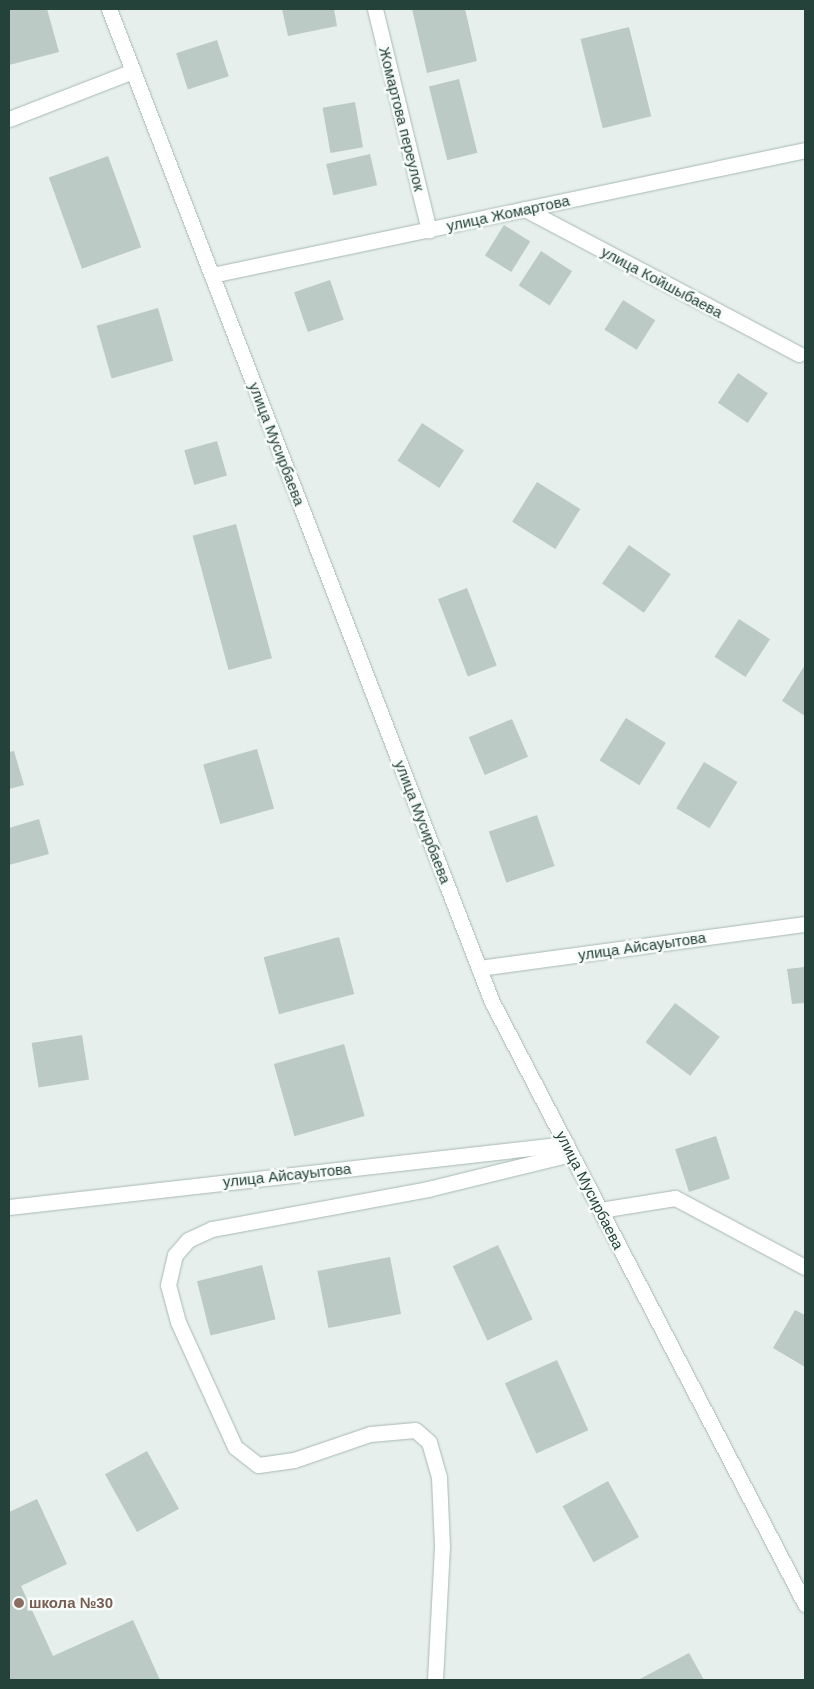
<!DOCTYPE html>
<html>
<head>
<meta charset="utf-8">
<style>
  body { margin:0 }
  #map { position:relative; width:814px; height:1689px; overflow:hidden; background:#e6efeb; font-family:Helvetica,sans-serif }
  div>[style] { position:absolute }
  [style*='--x'] { left:calc(var(--x)*1px); top:calc(var(--y)*1px); width:calc(var(--w)*1px); rotate:calc(var(--a)*1deg) }
  .building>* { inset:0; background:#bbcac4; transform-origin:0 0 }
  .roads { filter:drop-shadow(0 0 1px #a8b8b2) drop-shadow(0 0 1px #a8b8b2) }
  .street>* { height:15px; margin:-7.5px; padding:0 7.5px; transform-origin:7.5px; border-radius:7.5px; background:#fff }
  .secondary>* { height:15px; margin:-7.5px; padding:0 7.5px; transform-origin:7.5px; border-radius:7.5px; background:#fff }
  .dots>* { width:14px; height:14px; translate:-50% -50%; box-sizing:border-box; border:2px solid #f7fbf9; border-radius:50% }
  span { translate:-50% -50%; white-space:nowrap; text-align:center; line-height:1.15; -webkit-text-stroke:5px #f7fbf9; paint-order:stroke }
  .street-label { font-size:15px; color:#24423a }
  .education-label { font-size:15px; color:#785e54; font-weight:700 }
  .left { translate:0 -50%; text-align:left }
  .frame { position:absolute; inset:0; border:10px solid #24423a; pointer-events:none }
</style>
</head>
<body>
<div id="map">
  <div class="building">
    <div style="clip-path:polygon(9px 9px,47px 9px,59px 52px,9px 65px)"></div>
    <div style="clip-path:polygon(282px 9px,334px 9px,337px 26px,288px 36px)"></div>
    <div style="clip-path:polygon(412px 9px,465px 9px,477px 61px,427px 73px)"></div>
    <div style="left:629px;top:27px;width:92px;height:50px;rotate:76deg"></div>
    <div style="left:217px;top:40px;width:38px;height:43px;rotate:72deg"></div>
    <div style="left:459px;top:79px;width:76px;height:31px;rotate:76deg"></div>
    <div style="left:355px;top:102px;width:46px;height:33px;rotate:80deg"></div>
    <div style="left:370px;top:154px;width:32px;height:45px;rotate:77deg"></div>
    <div style="left:108px;top:156px;width:97px;height:63px;rotate:70deg"></div>
    <div style="left:504px;top:225px;width:31px;height:36px;rotate:32deg"></div>
    <div style="left:541px;top:251px;width:37px;height:41px;rotate:33deg"></div>
    <div style="left:330px;top:280px;width:42px;height:38px;rotate:71deg"></div>
    <div style="left:623px;top:300px;width:38px;height:35px;rotate:32deg"></div>
    <div style="left:158px;top:308px;width:55px;height:64px;rotate:74deg"></div>
    <div style="left:738px;top:373px;width:36px;height:36px;rotate:34deg"></div>
    <div style="left:422px;top:423px;width:50px;height:45px;rotate:33deg"></div>
    <div style="left:217px;top:441px;width:36px;height:34px;rotate:74deg"></div>
    <div style="left:537px;top:482px;width:51px;height:47px;rotate:32deg"></div>
    <div style="left:236px;top:524px;width:139px;height:45px;rotate:75deg"></div>
    <div style="left:629px;top:545px;width:51px;height:47px;rotate:35deg"></div>
    <div style="left:467px;top:588px;width:83px;height:31px;rotate:69deg"></div>
    <div style="left:739px;top:619px;width:37px;height:45px;rotate:33deg"></div>
    <div style="clip-path:polygon(805px 665px,805px 716px,782px 701px)"></div>
    <div style="left:626px;top:718px;width:47px;height:50px;rotate:32deg"></div>
    <div style="left:512px;top:719px;width:41px;height:47px;rotate:67deg"></div>
    <div style="left:257px;top:749px;width:62px;height:56px;rotate:74deg"></div>
    <div style="clip-path:polygon(14px 751px,24px 785px,9px 789px,9px 752px)"></div>
    <div style="left:704px;top:762px;width:39px;height:54px;rotate:31deg"></div>
    <div style="left:537px;top:815px;width:54px;height:51px;rotate:71deg"></div>
    <div style="clip-path:polygon(39px 819px,49px 854px,9px 865px,9px 828px)"></div>
    <div style="left:339px;top:937px;width:59px;height:78px;rotate:75deg"></div>
    <div style="clip-path:polygon(805px 967px,805px 1003px,792px 1004px,787px 969px)"></div>
    <div style="left:675px;top:1003px;width:56px;height:49px;rotate:37deg"></div>
    <div style="left:82px;top:1035px;width:45px;height:51px;rotate:81deg"></div>
    <div style="left:344px;top:1044px;width:75px;height:73px;rotate:74deg"></div>
    <div style="left:716px;top:1136px;width:45px;height:43px;rotate:72deg"></div>
    <div style="left:498px;top:1245px;width:82px;height:50px;rotate:65deg"></div>
    <div style="left:390px;top:1257px;width:58px;height:74px;rotate:79deg"></div>
    <div style="left:262px;top:1265px;width:56px;height:67px;rotate:76deg"></div>
    <div style="clip-path:polygon(795px 1310px,805px 1315px,805px 1367px,773px 1348px)"></div>
    <div style="left:557px;top:1360px;width:77px;height:57px;rotate:66deg"></div>
    <div style="left:147px;top:1451px;width:66px;height:48px;rotate:61deg"></div>
    <div style="left:608px;top:1481px;width:64px;height:52px;rotate:61deg"></div>
    <div style="clip-path:polygon(37px 1499px,67px 1564px,21px 1586px,53px 1656px,133px 1620px,160px 1680px,9px 1680px,9px 1512px)"></div>
    <div style="clip-path:polygon(689px 1653px,704px 1680px,638px 1680px)"></div>
  </div>
  <div class="roads">
    <div class="street">
      <div style="--x:375;--y:9;--w:228;--a:76.3"></div>
      <div style="--x:9;--y:119;--w:133;--a:-21.2"></div>
      <div style="--x:525;--y:209;--w:310;--a:27.9"></div>
      <div style="--x:212;--y:275;--w:606;--a:-11.9"></div>
      <div style="--x:479;--y:968;--w:329;--a:-7.7"></div>
      <div style="--x:9;--y:1207;--w:561;--a:-6.45"></div>
      <div style="--x:600;--y:1210;--w:76;--a:-9.1"></div>
      <div style="--x:675;--y:1198;--w:147;--a:28"></div>
      <div style="--x:435;--y:1680;--w:134;--a:-87"></div>
      <div style="--x:442;--y:1546;--w:69;--a:-92.5"></div>
      <div style="--x:439;--y:1477;--w:36;--a:-106"></div>
      <div style="--x:429;--y:1442;--w:18;--a:-139"></div>
      <div style="--x:415;--y:1430;--w:45;--a:174.9"></div>
      <div style="--x:370;--y:1434;--w:80;--a:161.1"></div>
      <div style="--x:294;--y:1460;--w:36;--a:172"></div>
      <div style="--x:258;--y:1465;--w:29;--a:-142"></div>
      <div style="--x:235;--y:1447;--w:137;--a:-114.5"></div>
      <div style="--x:178;--y:1322;--w:38;--a:-105"></div>
      <div style="--x:168;--y:1285;--w:31;--a:-77"></div>
      <div style="--x:175;--y:1255;--w:20;--a:-49"></div>
      <div style="--x:188;--y:1240;--w:26;--a:-25"></div>
      <div style="--x:212;--y:1229;--w:220;--a:-10.5"></div>
      <div style="--x:428;--y:1189;--w:147;--a:-13.8"></div>
    </div>
    <div class="secondary">
      <div style="--x:109;--y:9;--w:1064;--a:68.91"></div>
      <div style="--x:492;--y:1002;--w:679;--a:62.53"></div>
    </div>
  </div>
  <div class="dots">
    <div style="left:19px;top:1603px;background:#8d6e63"></div>
  </div>
  <div class="street-label">
    <span style="left:402px;top:119px;rotate:76deg">Жомартова переулок</span>
    <span style="left:508px;top:213px;rotate:-12deg">улица Жомартова</span>
    <span style="left:662px;top:282px;rotate:28deg">улица Койшыбаева</span>
    <span style="left:277px;top:444px;rotate:69deg">улица Мусирбаева</span>
    <span style="left:423px;top:822px;rotate:69deg">улица Мусирбаева</span>
    <span style="left:642px;top:946px;rotate:-8deg">улица Айсауытова</span>
    <span style="left:287px;top:1175px;rotate:-6deg">улица Айсауытова</span>
    <span style="left:590px;top:1190px;rotate:63deg">улица Мусирбаева</span>
  </div>
  <div class="education-label">
    <span class="left" style="left:29px;top:1603px">школа №30</span>
  </div>
  <div class="frame"></div>
</div>
</body>
</html>
